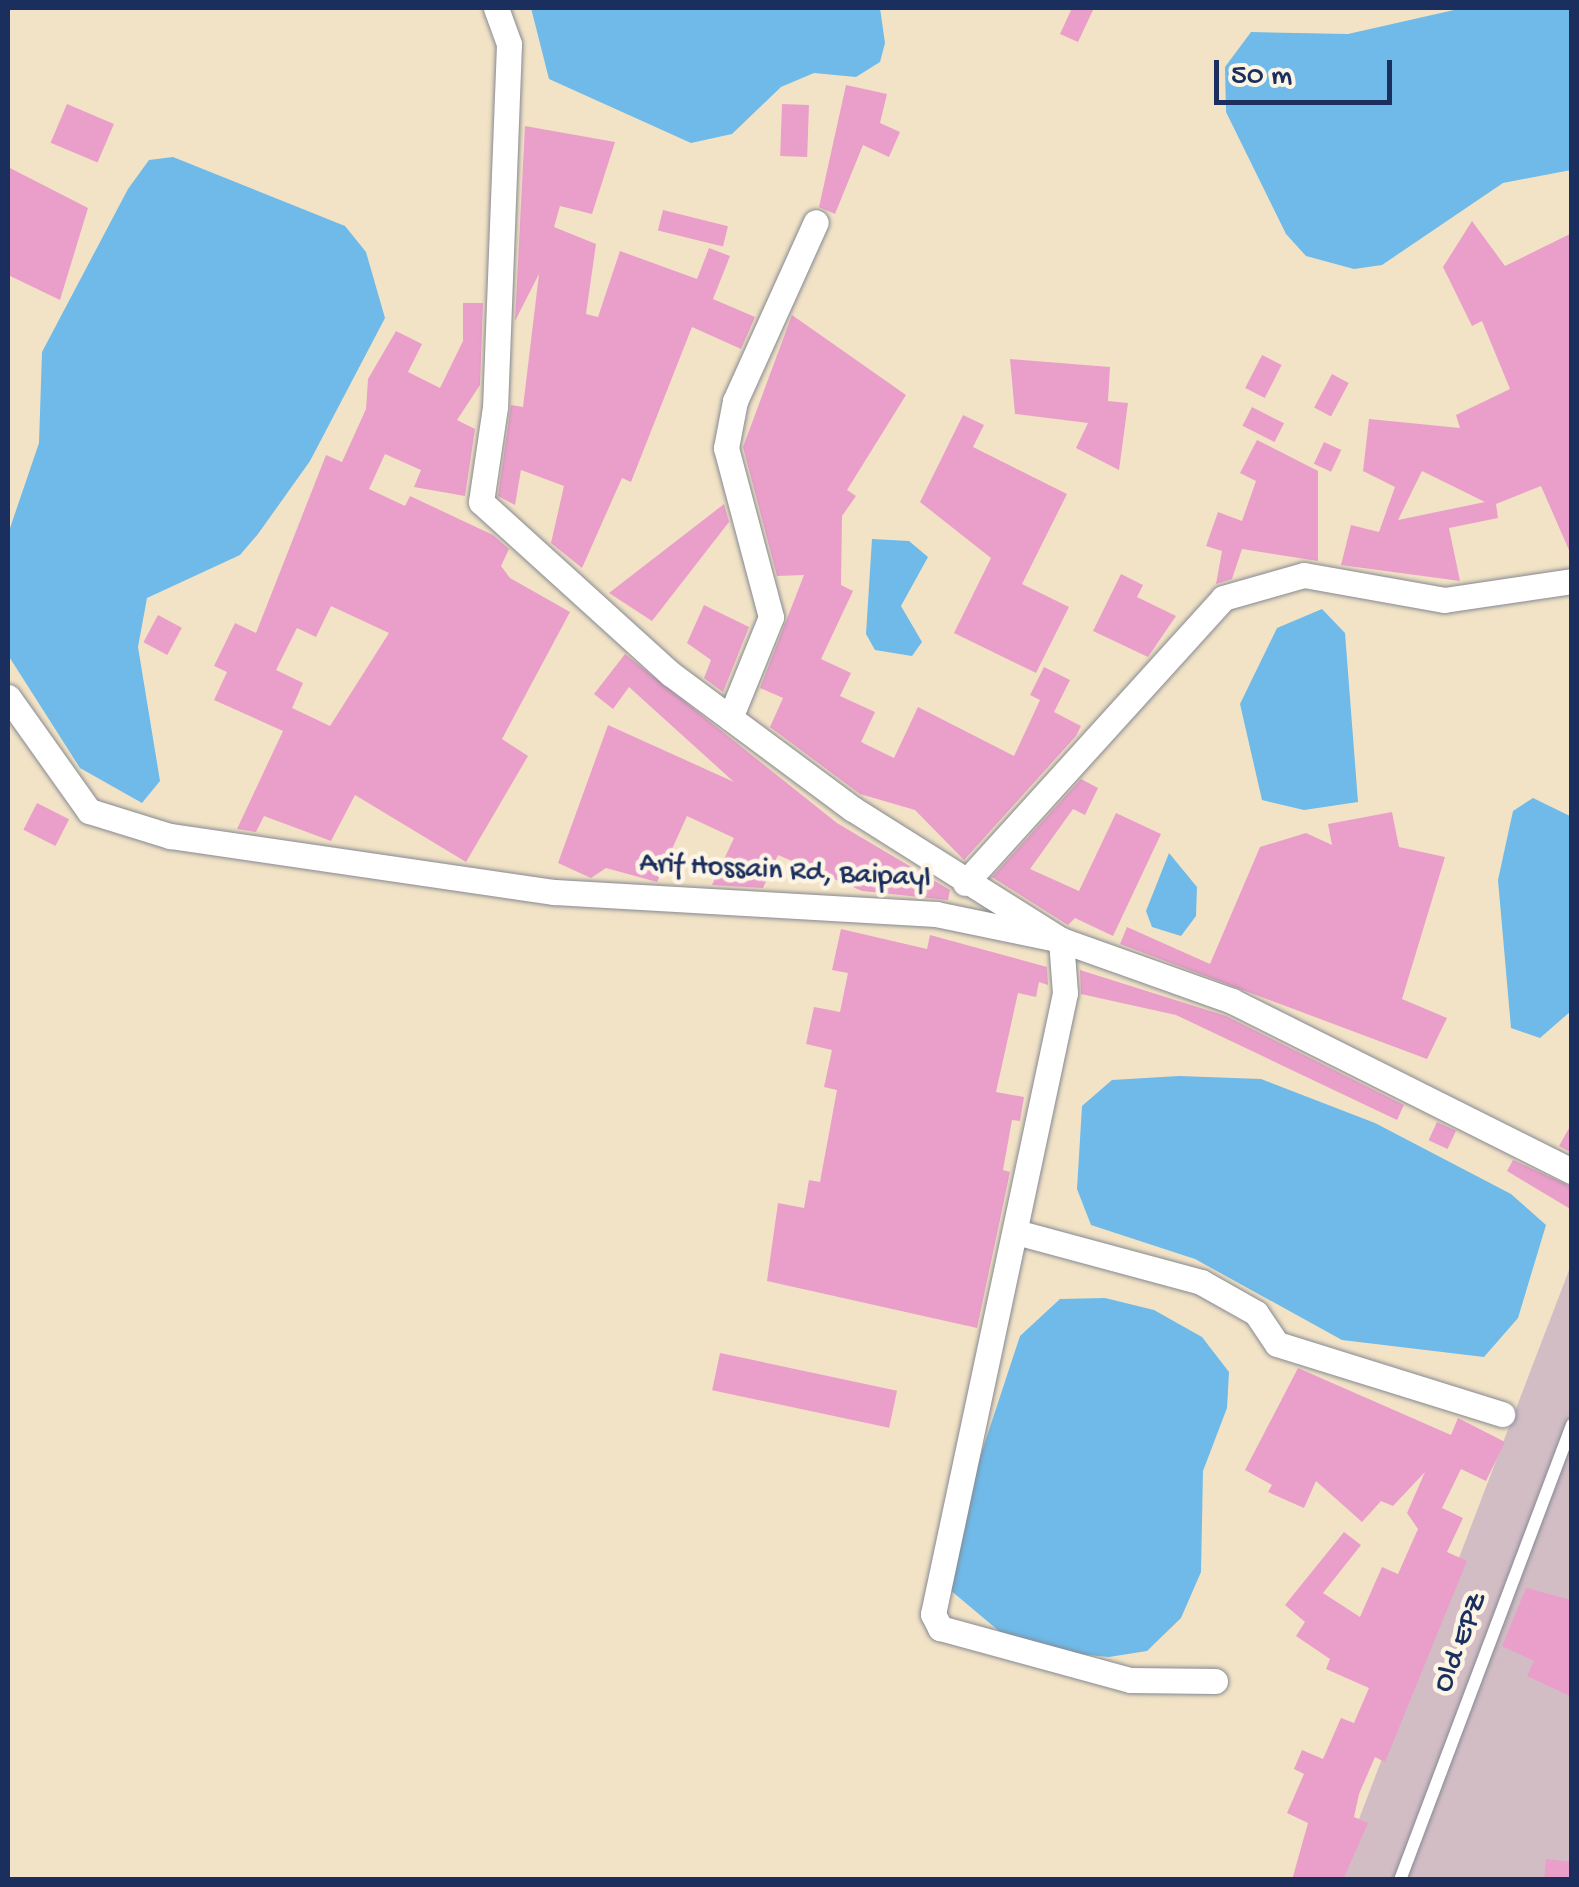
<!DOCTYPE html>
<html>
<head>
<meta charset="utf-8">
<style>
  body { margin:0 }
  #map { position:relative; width:1579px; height:1887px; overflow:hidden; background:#f2e3c6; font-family:"Gochi Hand",sans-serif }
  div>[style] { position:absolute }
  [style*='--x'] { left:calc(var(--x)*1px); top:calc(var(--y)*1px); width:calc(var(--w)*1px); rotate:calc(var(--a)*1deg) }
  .industrial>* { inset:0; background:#d2bdc5 }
  .water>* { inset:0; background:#6fbae8 }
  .building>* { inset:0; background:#ea9fca; transform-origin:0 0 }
  .roads { filter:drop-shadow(0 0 2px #868992) drop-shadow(0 0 2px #868992) }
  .lane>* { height:12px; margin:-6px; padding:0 6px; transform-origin:6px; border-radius:6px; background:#fff }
  .street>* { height:25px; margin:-12.5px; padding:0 12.5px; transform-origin:12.5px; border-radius:12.5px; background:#fff }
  span { translate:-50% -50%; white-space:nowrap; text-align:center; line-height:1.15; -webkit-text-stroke:9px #fcf5e5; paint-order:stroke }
  .street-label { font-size:30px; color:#1b2f5e }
  .frame { position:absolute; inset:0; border:10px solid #1b2f5e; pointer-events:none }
  .scale { position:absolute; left:1214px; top:60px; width:178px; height:45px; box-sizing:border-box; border:5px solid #1b2f5e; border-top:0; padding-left:12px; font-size:30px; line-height:35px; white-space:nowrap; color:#1b2f5e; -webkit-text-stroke:8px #fcf5e5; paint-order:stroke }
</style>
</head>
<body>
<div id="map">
  <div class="industrial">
    <div style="clip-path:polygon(1571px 1265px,1571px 1879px,1336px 1879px)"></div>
  </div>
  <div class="water">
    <div style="clip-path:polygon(531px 8px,880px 8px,885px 43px,880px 62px,856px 77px,814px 73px,781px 87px,732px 134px,691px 143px,549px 79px)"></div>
    <div style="clip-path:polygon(1463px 8px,1571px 8px,1571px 170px,1503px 183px,1382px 265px,1354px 269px,1306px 256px,1286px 234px,1226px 112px,1225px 67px,1251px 32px,1348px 34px)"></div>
    <div style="clip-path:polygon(173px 157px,345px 226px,366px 252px,385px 318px,310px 461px,258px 534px,240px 555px,147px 598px,138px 647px,160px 781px,142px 803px,80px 768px,8px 655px,8px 534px,39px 443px,42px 352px,128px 189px,149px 160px)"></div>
    <div style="clip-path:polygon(872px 539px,909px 541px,928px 557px,901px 606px,922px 642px,912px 656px,875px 650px,866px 634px)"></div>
    <div style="clip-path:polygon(1322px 609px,1345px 633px,1358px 802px,1304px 810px,1262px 800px,1240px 704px,1277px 628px)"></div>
    <div style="clip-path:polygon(1533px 798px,1572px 817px,1571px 1011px,1540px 1038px,1511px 1028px,1498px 880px,1513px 811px)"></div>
    <div style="clip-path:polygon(1169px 853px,1197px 887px,1196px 916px,1181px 936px,1152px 927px,1146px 911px)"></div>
    <div style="clip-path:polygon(1179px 1076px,1261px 1079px,1375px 1123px,1511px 1194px,1546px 1225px,1518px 1318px,1484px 1357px,1342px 1340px,1195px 1259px,1091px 1225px,1077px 1189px,1082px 1106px,1112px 1080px)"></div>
    <div style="clip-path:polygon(1105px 1298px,1154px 1310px,1202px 1337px,1229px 1372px,1227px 1408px,1203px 1471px,1201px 1572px,1181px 1618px,1147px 1651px,1109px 1657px,1056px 1652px,999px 1631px,949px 1589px,961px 1515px,1020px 1336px,1060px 1299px)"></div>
  </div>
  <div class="building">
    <div style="clip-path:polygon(1072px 8px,1094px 8px,1078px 42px,1060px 34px)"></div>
    <div style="clip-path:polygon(846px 85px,887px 94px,880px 123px,900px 132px,889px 157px,863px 145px,835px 214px,819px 207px)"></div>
    <div style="left:67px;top:104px;width:51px;height:42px;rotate:23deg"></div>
    <div style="left:782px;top:104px;width:27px;height:52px;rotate:2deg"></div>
    <div style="clip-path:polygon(525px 126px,615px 142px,592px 214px,560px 206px,554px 227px,596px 244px,586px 314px,598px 317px,620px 251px,697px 279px,709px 248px,730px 256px,713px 299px,755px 317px,741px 349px,692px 327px,631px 482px,622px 478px,582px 568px,551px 543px,564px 486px,521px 470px,515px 505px,498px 496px,511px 405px,523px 407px,539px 274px,515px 321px)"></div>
    <div style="clip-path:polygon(8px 167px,88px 208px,60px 300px,8px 275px)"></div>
    <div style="left:663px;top:210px;width:67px;height:21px;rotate:14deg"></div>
    <div style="clip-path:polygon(evenodd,1472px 221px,1505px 266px,1572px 233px,1572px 557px,1541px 486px,1496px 504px,1498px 518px,1449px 528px,1460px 581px,1341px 565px,1351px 525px,1379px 532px,1395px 487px,1363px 471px,1369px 419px,1460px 428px,1456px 415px,1510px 389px,1482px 321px,1472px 326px,1443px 267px,1472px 221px,1422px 471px,1485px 502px,1398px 520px,1422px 471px)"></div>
    <div style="clip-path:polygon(evenodd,463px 303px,483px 303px,480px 385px,457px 420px,475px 429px,465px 496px,414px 487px,421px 470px,385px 454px,369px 489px,405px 506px,410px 496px,493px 535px,509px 549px,501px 566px,510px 578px,570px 612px,502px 739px,528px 756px,466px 862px,355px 795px,331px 841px,264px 816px,256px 832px,237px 829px,283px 731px,214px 700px,227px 672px,214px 666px,235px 623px,256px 633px,326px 455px,342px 462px,366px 409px,368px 379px,396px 331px,422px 344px,408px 372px,440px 388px,463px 341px,463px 303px,331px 606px,389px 633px,330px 726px,292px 708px,303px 683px,276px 670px,297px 628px,316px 637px,331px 606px)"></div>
    <div style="clip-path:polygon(792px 315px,906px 395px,847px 490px,856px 496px,842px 516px,841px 585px,853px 591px,821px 659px,851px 673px,840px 696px,875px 712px,861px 742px,894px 758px,918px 707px,1014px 756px,1040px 700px,1030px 695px,1044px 667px,1070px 680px,1054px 712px,1081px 726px,1076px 736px,964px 860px,915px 810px,860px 794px,770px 727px,783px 698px,760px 688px,804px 575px,777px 576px,743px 447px)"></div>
    <div style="left:1262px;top:355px;width:22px;height:37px;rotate:27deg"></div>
    <div style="clip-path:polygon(1010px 359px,1110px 367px,1108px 401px,1128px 403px,1119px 470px,1076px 448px,1088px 423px,1015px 414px)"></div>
    <div style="left:1332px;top:374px;width:19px;height:38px;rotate:28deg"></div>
    <div style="left:1252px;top:407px;width:36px;height:21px;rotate:27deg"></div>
    <div style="clip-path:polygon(963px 415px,984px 425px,973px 447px,1067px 494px,1022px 584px,1069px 607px,1036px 673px,954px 633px,991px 558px,920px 502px)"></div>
    <div style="clip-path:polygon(1257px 440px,1318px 471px,1318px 561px,1242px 549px,1232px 579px,1216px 584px,1222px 551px,1206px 546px,1218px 512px,1242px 521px,1256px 481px,1240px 473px)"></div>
    <div style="left:1324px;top:442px;width:19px;height:24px;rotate:25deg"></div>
    <div style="clip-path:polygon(724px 504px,729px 522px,652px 621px,609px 593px)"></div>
    <div style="clip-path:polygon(1121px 574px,1143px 585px,1137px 597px,1176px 616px,1148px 657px,1093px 631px)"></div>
    <div style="clip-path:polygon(704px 605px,749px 627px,723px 692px,704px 678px,711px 660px,687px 643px)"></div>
    <div style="left:158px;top:615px;width:27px;height:31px;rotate:28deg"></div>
    <div style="clip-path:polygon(625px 654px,837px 823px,950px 890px,948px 900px,862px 891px,778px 855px,763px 888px,712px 885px,734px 838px,687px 816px,657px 882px,606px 868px,591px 878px,558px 863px,608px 725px,734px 782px,629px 687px,613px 709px,594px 694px)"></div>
    <div style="clip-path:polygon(1081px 779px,1098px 788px,1085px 815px,1073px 809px,1030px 869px,1079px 891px,1116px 813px,1161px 834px,1113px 936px,1075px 918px,1068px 925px,992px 877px)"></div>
    <div style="left:37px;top:803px;width:36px;height:30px;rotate:27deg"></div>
    <div style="clip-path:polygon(1392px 812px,1399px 847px,1445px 857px,1402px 999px,1447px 1018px,1427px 1059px,1120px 944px,1127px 927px,1210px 964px,1260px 847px,1306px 833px,1332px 845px,1328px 824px)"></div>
    <div style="clip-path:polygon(841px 929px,927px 949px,930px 935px,1047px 967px,1048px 985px,1039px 982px,1036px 997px,1018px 993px,996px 1092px,1024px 1097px,1020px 1121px,1012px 1120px,1003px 1170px,1010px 1172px,977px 1328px,767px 1281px,778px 1203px,804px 1208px,809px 1180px,820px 1182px,837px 1090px,824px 1087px,832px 1050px,806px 1044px,814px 1007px,840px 1012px,848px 973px,832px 970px)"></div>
    <div style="clip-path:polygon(1080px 970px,1226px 1016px,1404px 1105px,1397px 1120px,1176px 1015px,1081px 994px)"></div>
    <div style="left:1437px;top:1122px;width:21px;height:20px;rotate:25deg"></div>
    <div style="clip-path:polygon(1572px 1123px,1572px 1153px,1559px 1146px)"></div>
    <div style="clip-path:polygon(1513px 1160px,1572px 1187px,1572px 1210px,1507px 1171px)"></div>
    <div style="left:720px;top:1353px;width:181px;height:38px;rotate:12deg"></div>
    <div style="clip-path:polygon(1298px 1368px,1451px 1435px,1458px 1418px,1505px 1442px,1486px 1481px,1461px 1469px,1442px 1508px,1463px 1518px,1447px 1552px,1467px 1561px,1385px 1762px,1375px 1757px,1359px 1794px,1354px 1817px,1368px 1823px,1343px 1880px,1292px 1880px,1308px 1823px,1287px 1813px,1304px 1774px,1294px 1769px,1302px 1750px,1323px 1759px,1341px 1718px,1354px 1723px,1369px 1688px,1326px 1669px,1330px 1659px,1296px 1636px,1305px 1622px,1285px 1605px,1344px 1532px,1361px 1545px,1323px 1593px,1360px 1617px,1382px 1567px,1398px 1574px,1418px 1529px,1407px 1513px,1425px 1472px,1393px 1506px,1381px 1501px,1362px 1522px,1316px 1481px,1304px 1508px,1268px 1492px,1272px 1485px,1245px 1470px)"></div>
    <div style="clip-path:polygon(1526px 1588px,1572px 1600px,1572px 1697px,1527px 1676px,1534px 1661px,1502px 1646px)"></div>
    <div style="clip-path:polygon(1546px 1859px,1572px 1862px,1572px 1880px,1544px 1880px)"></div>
  </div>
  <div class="roads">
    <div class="lane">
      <div style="--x:1400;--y:1880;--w:487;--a:-69.3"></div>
    </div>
    <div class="street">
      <div style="--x:496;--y:8;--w:38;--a:70"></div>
      <div style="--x:509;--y:44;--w:363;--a:92.2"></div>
      <div style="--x:495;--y:407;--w:96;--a:98.4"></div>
      <div style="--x:481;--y:502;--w:256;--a:42.2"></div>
      <div style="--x:671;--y:674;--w:227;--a:36.6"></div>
      <div style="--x:853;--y:809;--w:246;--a:32.2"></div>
      <div style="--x:1061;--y:940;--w:53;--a:85.7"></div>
      <div style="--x:1065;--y:993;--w:635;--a:102"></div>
      <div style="--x:933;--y:1614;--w:16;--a:63"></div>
      <div style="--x:940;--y:1628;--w:197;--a:15.3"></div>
      <div style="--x:1130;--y:1680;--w:85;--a:0.7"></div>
      <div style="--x:8;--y:697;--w:140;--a:54.6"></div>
      <div style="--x:89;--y:811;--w:85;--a:17.2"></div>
      <div style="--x:170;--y:836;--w:388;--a:8.3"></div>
      <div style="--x:554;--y:892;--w:383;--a:3.3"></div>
      <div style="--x:936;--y:914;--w:128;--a:11.7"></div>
      <div style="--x:1061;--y:940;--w:182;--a:19.6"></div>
      <div style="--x:1232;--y:1001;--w:380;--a:26.6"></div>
      <div style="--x:730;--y:718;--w:109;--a:-67.9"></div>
      <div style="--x:771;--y:617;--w:175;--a:-104.9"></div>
      <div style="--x:726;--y:448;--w:48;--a:-79.2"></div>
      <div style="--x:735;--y:401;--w:196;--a:-65.7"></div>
      <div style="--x:965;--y:883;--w:384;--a:-47.8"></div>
      <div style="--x:1223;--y:598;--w:84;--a:-15.9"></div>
      <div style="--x:1304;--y:575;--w:142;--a:10.1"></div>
      <div style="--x:1444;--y:600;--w:129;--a:-8.4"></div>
      <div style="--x:1016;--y:1232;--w:192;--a:15.1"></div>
      <div style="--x:1201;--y:1282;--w:63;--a:29.4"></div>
      <div style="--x:1256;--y:1313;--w:37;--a:56"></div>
      <div style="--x:1277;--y:1344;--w:236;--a:17.3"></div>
    </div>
  </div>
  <div class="street-label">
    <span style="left:785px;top:873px;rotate:3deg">Arif Hossain Rd, Baipayl</span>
    <span style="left:1462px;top:1643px;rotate:-69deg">Old EPZ</span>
  </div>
  <div class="frame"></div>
  <div class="scale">50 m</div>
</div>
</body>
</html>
